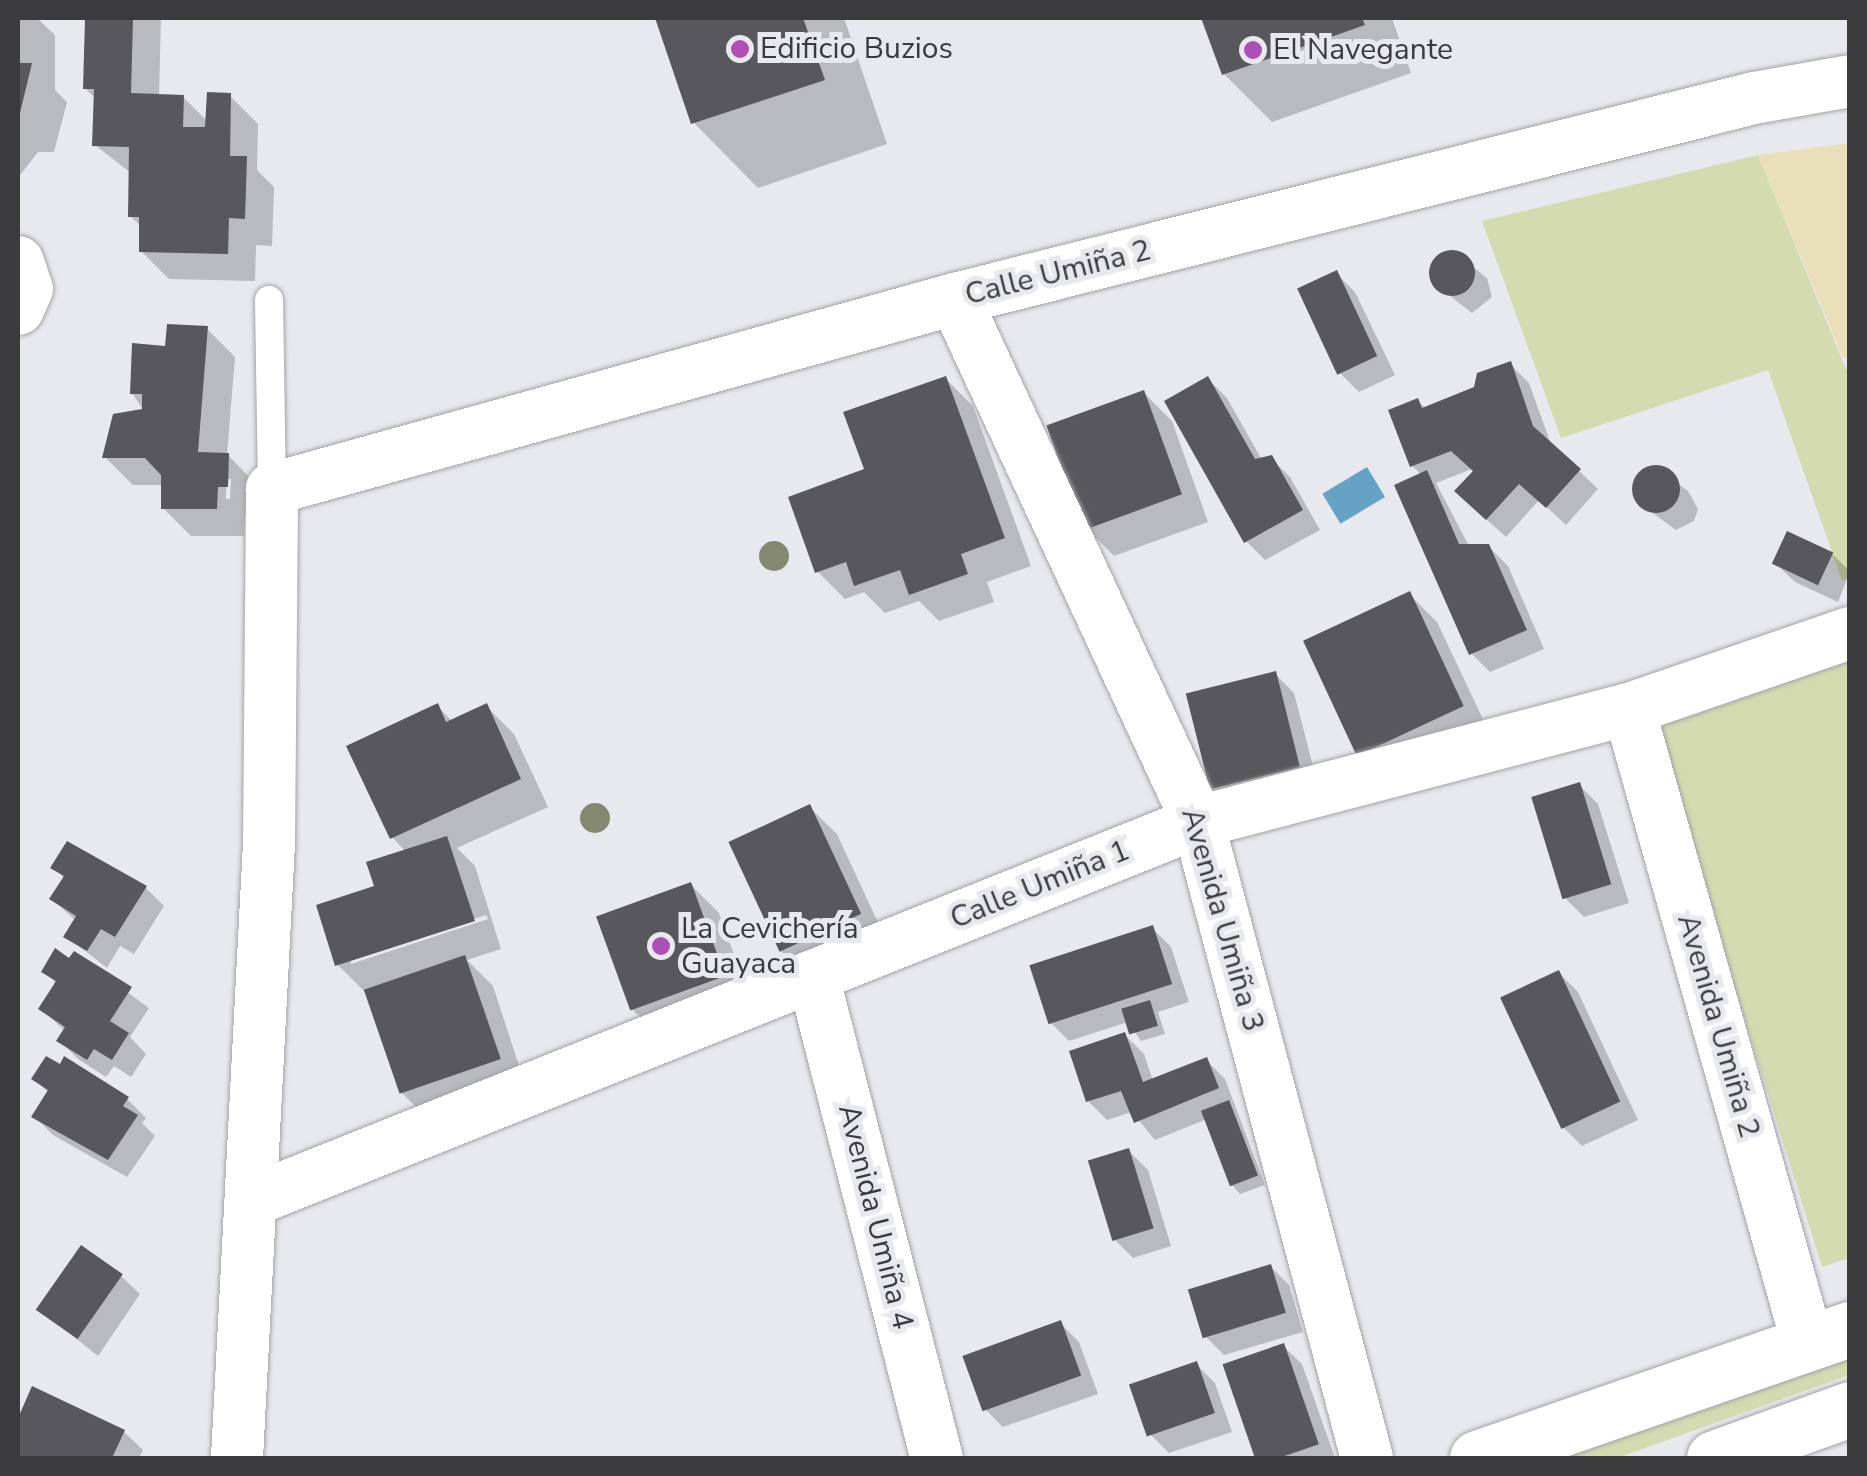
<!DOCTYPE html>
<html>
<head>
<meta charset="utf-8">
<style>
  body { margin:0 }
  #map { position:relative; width:1867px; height:1476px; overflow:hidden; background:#e8e9ee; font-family:"Nunito Sans",sans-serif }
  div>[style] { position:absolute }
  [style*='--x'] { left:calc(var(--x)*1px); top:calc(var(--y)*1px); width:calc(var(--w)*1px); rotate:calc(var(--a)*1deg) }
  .green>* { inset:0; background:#d4dbb0 }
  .sand>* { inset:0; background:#e9e0bb }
  .water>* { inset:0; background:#66a1c6; transform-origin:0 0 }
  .shadow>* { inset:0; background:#0003 }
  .building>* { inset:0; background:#58585c; transform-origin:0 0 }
  .round { border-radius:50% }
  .roads { filter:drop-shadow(0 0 2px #a3a3a8) drop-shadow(0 0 2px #a3a3a8) }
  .lane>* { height:28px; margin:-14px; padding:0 14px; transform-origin:14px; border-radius:14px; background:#fff }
  .street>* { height:52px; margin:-26px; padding:0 26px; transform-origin:26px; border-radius:26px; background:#fff }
  .secondary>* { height:55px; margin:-27.5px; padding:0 27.5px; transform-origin:27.5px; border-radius:27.5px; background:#fff }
  .trees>* { width:30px; height:30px; margin:-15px; border-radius:50%; background:#858870 }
  .dots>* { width:28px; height:28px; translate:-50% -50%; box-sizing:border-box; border:5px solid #e8e9ee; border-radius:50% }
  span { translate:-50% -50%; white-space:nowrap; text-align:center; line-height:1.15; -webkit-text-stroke:10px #e8e9ee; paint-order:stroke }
  .poi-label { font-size:30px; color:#3b3b3d }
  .left { translate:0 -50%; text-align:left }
  .street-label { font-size:30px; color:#3b3b3d }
  .frame { position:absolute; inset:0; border:20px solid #3b3b3d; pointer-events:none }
</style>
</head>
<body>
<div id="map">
  <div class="green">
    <div style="clip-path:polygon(1758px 155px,1849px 376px,1849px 578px,1842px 581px,1768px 370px,1561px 438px,1482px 221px)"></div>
    <div style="clip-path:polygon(1849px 658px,1849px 1258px,1822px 1267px,1651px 719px)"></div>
    <div style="clip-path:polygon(1849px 1357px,1849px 1375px,1617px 1458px,1560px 1458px)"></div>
  </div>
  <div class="sand">
    <div style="clip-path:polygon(1849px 143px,1850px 356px,1843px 358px,1758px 155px)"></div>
  </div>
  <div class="water">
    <div style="left:1367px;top:467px;width:35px;height:52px;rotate:59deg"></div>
  </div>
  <div class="shadow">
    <div style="clip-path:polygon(18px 18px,37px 18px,55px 35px,55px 90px,67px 102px,54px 152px,38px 152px,18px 178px)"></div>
    <div style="clip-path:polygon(87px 18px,161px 18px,159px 96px,183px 97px,208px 122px,230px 96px,258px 124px,257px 170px,274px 187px,272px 246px,256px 245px,255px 281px,169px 279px,141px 251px,142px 227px,130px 216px,131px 173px,95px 145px,96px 99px,85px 88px)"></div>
    <div style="clip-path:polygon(658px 18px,844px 18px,887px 144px,758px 188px,694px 123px)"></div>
    <div style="clip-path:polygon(1204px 18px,1392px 18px,1411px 73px,1272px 122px,1224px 74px)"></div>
    <div style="clip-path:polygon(1454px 252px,1487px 278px,1492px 297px,1472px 313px,1435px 284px,1431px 272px,1441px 255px)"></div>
    <div style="clip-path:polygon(1336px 273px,1355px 292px,1395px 375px,1359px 392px,1340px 373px)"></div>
    <div style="clip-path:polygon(evenodd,207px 329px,235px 357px,227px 454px,256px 484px,255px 514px,245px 514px,244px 536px,191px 536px,163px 508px,163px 485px,133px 485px,105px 457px,144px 411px,132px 393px,168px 348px,207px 329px,226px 479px,231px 479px,230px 499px,226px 499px,226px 479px)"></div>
    <div style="clip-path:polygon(1510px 364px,1529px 383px,1551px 444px,1598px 489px,1566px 525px,1539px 500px,1506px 537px,1476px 510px,1472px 469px,1436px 483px,1469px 546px,1488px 546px,1508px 566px,1544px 649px,1490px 672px,1471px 653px,1422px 475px,1412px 466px,1418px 401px,1426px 409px,1477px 389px)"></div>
    <div style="clip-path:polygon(945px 378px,973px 406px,1031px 566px,987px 582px,994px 602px,939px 621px,919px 601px,885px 613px,864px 592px,845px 599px,817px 571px)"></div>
    <div style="clip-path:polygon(1208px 379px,1227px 398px,1262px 460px,1271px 458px,1290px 477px,1320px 530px,1265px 560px,1246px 541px)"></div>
    <div style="clip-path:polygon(1144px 393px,1172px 421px,1208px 522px,1114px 556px,1086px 528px)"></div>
    <div style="clip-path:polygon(1655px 467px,1688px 491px,1698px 509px,1694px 521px,1676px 530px,1643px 506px,1635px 485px)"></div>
    <div style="clip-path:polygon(1832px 554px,1850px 571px,1838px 602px,1795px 582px,1776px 564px)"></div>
    <div style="clip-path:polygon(1409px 594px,1437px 622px,1490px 734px,1359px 754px)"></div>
    <div style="clip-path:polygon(1275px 674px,1294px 693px,1318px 785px,1232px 808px,1213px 789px)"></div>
    <div style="clip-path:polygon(evenodd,437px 706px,453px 722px,486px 706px,514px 734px,548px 807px,457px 848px,475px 866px,501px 949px,467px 960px,493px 986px,526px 1087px,429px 1120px,401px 1092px,366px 993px,338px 965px,377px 888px,406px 852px,392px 837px,437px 706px,486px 915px,488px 919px,351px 964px,351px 959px,486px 915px)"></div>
    <div style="clip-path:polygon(1579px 785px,1598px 804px,1629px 903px,1584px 917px,1565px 898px)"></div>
    <div style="clip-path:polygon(809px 807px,837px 834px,887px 942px,808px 978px,780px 950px)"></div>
    <div style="clip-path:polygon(54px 867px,146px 888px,164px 906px,134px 954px,120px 946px,107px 968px,66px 936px,76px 921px,52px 899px,65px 879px)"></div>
    <div style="clip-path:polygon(691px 885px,719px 913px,752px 1004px,661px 1038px,633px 1010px)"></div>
    <div style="clip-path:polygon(1152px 928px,1171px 947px,1189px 1002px,1158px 1012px,1165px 1034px,1141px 1041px,1128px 1022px,1069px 1041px,1050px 1022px)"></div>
    <div style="clip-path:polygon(75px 954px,149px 1008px,130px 1037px,146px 1054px,131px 1077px,114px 1066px,106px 1077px,78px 1059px,59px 1040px,65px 1031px,41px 1009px,57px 984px,44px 971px)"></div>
    <div style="clip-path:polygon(1559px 973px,1578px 992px,1638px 1120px,1582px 1146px,1563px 1127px)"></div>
    <div style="clip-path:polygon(1125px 1035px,1144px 1054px,1153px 1081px,1206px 1060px,1225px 1079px,1265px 1185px,1240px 1194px,1232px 1185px,1207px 1119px,1155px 1140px,1132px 1112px,1107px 1120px,1088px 1101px)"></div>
    <div style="clip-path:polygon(34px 1079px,127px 1099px,146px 1118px,142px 1123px,155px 1136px,127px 1177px,53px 1135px,34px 1116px,49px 1093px)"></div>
    <div style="clip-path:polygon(1129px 1151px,1148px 1170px,1171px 1246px,1133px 1258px,1114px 1239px)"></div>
    <div style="clip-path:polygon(1270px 1266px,1289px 1285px,1303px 1332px,1224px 1355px,1205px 1336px)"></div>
    <div style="clip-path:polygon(121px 1276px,140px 1294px,98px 1356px,39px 1309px)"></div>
    <div style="clip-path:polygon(1060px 1323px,1079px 1342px,1098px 1394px,1003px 1427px,984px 1408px)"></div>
    <div style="clip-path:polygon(1283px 1346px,1302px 1364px,1335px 1458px,1258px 1458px,1226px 1365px)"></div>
    <div style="clip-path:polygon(1196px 1364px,1215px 1383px,1232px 1432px,1169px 1453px,1150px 1434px)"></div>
    <div style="clip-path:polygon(33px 1390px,124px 1432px,143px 1450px,139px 1458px,18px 1458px,18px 1423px)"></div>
  </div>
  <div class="building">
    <div style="clip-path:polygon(85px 18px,133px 18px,131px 93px,184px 95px,183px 127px,205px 127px,207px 92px,231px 93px,230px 156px,247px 156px,245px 219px,229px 218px,228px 254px,139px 252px,139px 217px,128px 217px,129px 147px,92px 146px,94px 89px,83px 89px)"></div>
    <div style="clip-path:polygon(655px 18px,803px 18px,825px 80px,691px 124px)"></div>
    <div style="clip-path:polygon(1201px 18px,1362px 18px,1365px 25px,1222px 75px)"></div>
    <div style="clip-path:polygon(18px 63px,32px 63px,19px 117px,18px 117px)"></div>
    <div class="round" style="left:1429px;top:250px;width:46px;height:46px"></div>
    <div style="left:1337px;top:270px;width:95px;height:44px;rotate:65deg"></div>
    <div style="clip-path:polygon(167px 324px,208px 326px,198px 452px,229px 453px,228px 487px,218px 487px,217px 509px,161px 509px,161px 475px,145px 458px,102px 458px,113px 414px,142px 409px,142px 394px,130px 394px,132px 343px,165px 346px)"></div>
    <div style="clip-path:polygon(1511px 361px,1533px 426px,1581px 469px,1546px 508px,1519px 484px,1486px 520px,1454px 491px,1473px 471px,1451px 451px,1410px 467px,1388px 410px,1418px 398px,1422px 408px,1474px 387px,1477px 373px)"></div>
    <div style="clip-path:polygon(946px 376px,1005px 538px,961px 554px,968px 574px,909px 595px,900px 570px,854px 586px,846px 562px,815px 573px,788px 497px,864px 469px,843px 412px)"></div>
    <div style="clip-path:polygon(1208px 376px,1255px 459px,1272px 455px,1303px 510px,1244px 543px,1164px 401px)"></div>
    <div style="left:1144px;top:390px;width:111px;height:104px;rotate:70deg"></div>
    <div class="round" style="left:1632px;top:465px;width:48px;height:48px"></div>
    <div style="clip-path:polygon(1427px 470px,1459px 544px,1489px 544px,1527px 630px,1469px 655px,1394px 485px)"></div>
    <div style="left:1787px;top:531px;width:51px;height:36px;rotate:25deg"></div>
    <div style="left:1410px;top:591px;width:127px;height:118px;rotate:65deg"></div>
    <div style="left:1276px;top:671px;width:99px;height:93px;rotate:76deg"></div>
    <div style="clip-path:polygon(438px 703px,446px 722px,487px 703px,521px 779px,390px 839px,346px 746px)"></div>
    <div style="left:1580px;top:782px;width:107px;height:51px;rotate:73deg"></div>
    <div style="left:810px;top:804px;width:121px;height:90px;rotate:65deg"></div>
    <div style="clip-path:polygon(447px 836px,475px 921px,335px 966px,316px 905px,374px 886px,366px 862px)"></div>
    <div style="clip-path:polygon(67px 841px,147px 886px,115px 937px,101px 929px,87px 951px,63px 937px,76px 916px,49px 899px,64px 876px,50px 868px)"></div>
    <div style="left:691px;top:882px;width:100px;height:101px;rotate:70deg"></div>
    <div style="left:1153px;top:925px;width:62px;height:130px;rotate:72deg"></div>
    <div style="clip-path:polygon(55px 948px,69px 958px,74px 951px,132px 987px,110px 1021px,129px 1033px,112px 1060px,94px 1049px,87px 1060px,56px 1041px,65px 1027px,38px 1009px,56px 981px,41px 972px)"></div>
    <div style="left:465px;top:955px;width:110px;height:107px;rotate:71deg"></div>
    <div style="left:1559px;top:970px;width:145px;height:65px;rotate:65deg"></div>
    <div style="left:1150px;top:1000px;width:27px;height:30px;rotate:73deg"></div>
    <div style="clip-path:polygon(1125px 1032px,1143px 1082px,1207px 1057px,1219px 1088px,1134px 1123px,1121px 1091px,1086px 1102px,1069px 1051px)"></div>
    <div style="clip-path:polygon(46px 1056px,60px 1064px,64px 1056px,129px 1097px,123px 1106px,138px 1115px,108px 1160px,31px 1117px,48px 1090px,31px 1079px)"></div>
    <div style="left:1229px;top:1100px;width:81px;height:30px;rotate:69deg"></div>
    <div style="left:1129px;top:1148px;width:84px;height:43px;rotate:73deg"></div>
    <div style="left:81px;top:1245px;width:51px;height:79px;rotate:35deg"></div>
    <div style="left:1271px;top:1264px;width:51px;height:87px;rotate:73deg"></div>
    <div style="left:1061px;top:1320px;width:59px;height:105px;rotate:70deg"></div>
    <div style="left:1284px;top:1343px;width:107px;height:65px;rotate:71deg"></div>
    <div style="left:1197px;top:1361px;width:55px;height:72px;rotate:71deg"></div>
    <div style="clip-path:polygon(32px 1386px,125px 1430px,112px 1458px,18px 1458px,18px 1418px)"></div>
  </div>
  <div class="roads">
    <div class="lane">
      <div style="--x:269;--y:300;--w:189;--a:89.1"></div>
    </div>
    <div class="street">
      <div style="--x:18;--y:262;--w:28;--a:72"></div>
      <div style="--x:27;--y:289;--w:22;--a:114"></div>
      <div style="--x:955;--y:299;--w:577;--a:65.08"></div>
      <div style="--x:1198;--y:822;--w:658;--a:75.12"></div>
      <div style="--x:1629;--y:709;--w:660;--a:74.26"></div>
      <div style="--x:813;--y:976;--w:498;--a:75.6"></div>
      <div style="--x:253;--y:1200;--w:1018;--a:-21.8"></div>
      <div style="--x:1198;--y:822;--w:446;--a:-14.7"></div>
      <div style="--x:1629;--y:709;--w:234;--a:-19"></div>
      <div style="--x:237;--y:1458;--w:616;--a:-87.02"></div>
      <div style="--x:269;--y:843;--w:354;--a:-89.5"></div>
      <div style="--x:272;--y:489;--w:709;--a:-15.55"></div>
      <div style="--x:955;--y:299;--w:824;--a:-14.12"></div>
      <div style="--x:1754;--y:98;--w:97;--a:-10"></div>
    </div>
    <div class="secondary">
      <div style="--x:1477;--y:1458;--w:395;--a:-19.1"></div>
      <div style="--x:1714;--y:1458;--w:145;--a:-19.8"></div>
    </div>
  </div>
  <div class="trees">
    <div style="left:774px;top:556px"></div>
    <div style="left:595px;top:818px"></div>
  </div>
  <div class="dots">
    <div style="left:740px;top:49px;background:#af4eb5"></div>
    <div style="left:1253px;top:50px;background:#af4eb5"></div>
    <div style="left:661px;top:946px;background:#af4eb5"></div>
  </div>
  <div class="poi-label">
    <span class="left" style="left:760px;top:49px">Edificio Buzios</span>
    <span class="left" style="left:1273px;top:50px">El Navegante</span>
    <span class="left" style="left:681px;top:946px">La Cevichería<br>Guayaca</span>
  </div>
  <div class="street-label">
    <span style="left:1058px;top:273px;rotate:-14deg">Calle Umiña 2</span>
    <span style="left:1040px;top:885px;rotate:-22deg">Calle Umiña 1</span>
    <span style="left:1222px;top:920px;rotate:74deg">Avenida Umiña 3</span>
    <span style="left:1718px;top:1026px;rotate:74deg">Avenida Umiña 2</span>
    <span style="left:875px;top:1217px;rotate:76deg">Avenida Umiña 4</span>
  </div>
  <div class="frame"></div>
</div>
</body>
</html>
